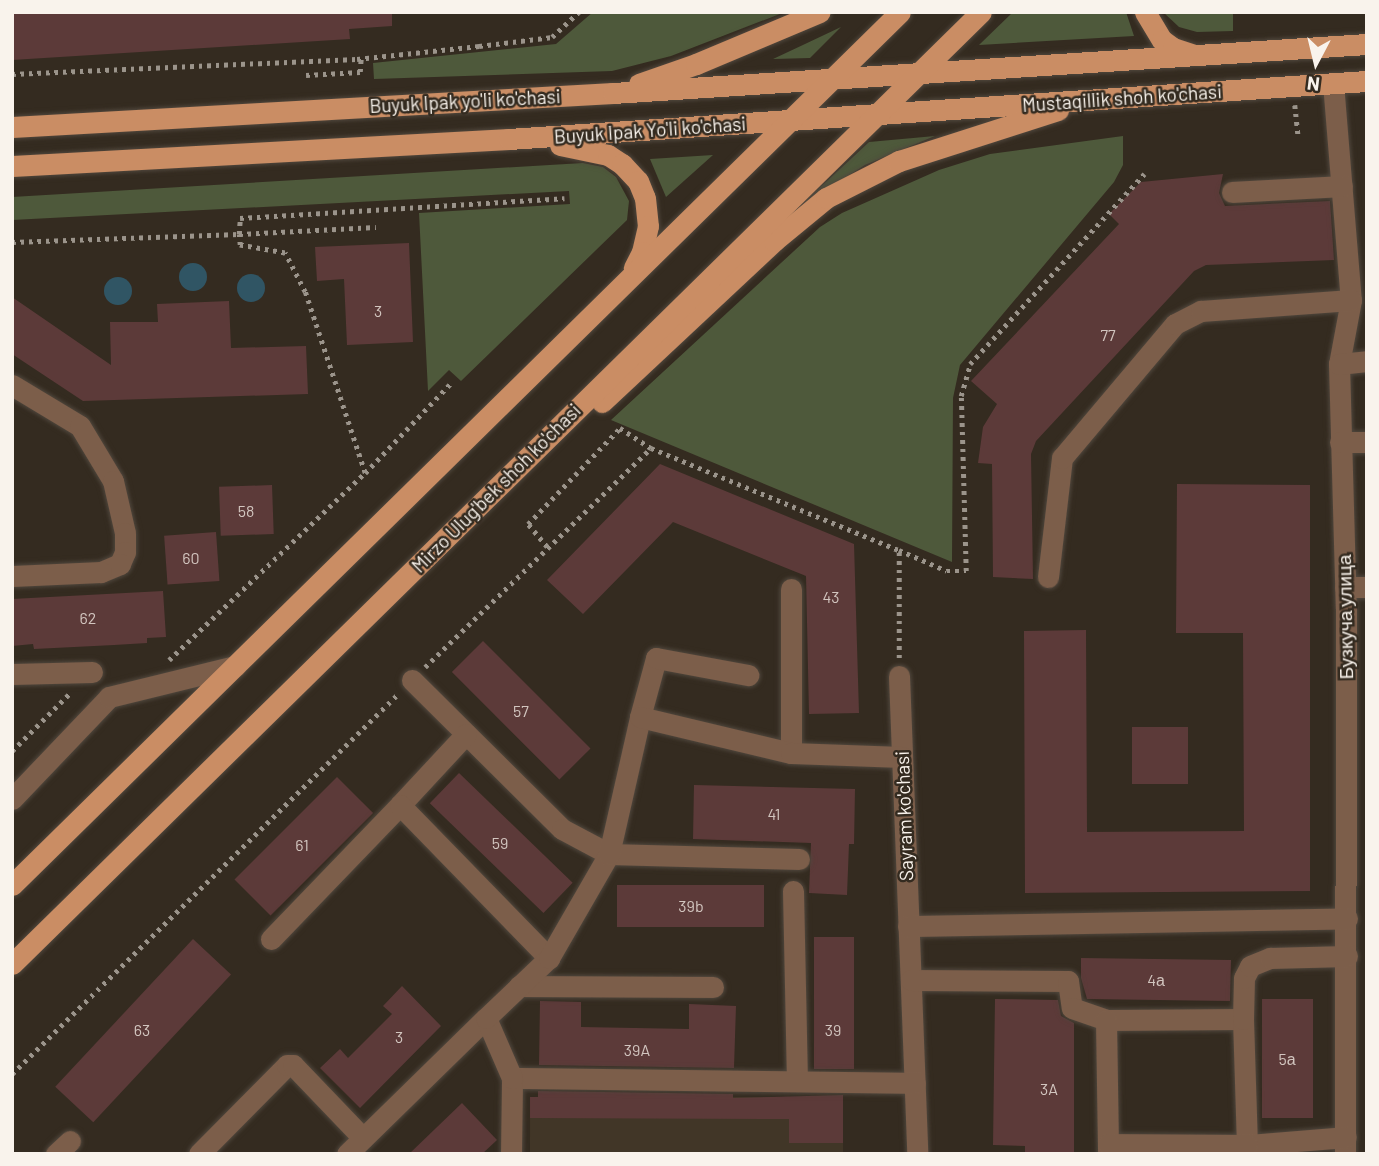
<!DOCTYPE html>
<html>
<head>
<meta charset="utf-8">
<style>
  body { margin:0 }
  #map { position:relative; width:1379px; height:1166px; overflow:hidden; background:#342b20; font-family:Barlow,sans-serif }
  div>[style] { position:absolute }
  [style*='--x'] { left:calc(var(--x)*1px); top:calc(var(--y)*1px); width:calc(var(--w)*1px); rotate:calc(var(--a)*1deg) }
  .commercial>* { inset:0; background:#413627; transform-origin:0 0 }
  .green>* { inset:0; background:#4e593b }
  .water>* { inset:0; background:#305564 }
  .round { border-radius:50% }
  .building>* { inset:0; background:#5c3a39; transform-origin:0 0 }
  .path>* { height:4.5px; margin-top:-2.25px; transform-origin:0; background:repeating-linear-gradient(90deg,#9b948b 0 3.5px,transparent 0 8.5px) }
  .roads { filter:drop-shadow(0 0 2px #50473d) drop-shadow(0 0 2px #50473d) }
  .minor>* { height:21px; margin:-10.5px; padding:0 10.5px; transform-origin:10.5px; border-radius:10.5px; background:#7c5e4a }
  .major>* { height:21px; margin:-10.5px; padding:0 10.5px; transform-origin:10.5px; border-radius:10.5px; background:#ca8d64 }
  span { translate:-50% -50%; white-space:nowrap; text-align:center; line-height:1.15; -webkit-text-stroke:5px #342b20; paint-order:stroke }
  .number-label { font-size:16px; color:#d2c5bf }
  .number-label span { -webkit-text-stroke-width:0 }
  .street-label { font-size:19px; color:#f9f3ec }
  .frame { position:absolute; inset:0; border:14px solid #f9f3ec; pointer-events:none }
  .north { position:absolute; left:1281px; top:28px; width:70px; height:70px; -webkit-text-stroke:5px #342b20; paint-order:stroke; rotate:187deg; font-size:19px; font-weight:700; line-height:28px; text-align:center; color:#f9f3ec }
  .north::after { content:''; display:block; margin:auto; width:24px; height:32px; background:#f9f3ec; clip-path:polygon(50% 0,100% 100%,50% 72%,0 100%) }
</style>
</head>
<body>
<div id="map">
  <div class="commercial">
    <div style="left:530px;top:1097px;width:313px;height:57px"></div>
  </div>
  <div class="green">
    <div style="clip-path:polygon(593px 12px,785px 12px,671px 56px,612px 71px,374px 79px,373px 63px,556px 44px)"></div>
    <div style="clip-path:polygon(1013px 12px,1126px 12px,1134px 36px,979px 45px)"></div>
    <div style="clip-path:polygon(1163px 12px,1233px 12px,1233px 31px,1197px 32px,1179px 27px)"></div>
    <div style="clip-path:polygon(841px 27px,810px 58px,773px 59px,805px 44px)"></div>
    <div style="clip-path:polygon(935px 136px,865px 165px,799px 207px,869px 142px)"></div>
    <div style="clip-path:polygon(1123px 136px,1123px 165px,1114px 182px,960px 365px,953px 398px,952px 562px,611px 420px,820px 227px,842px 213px,939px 170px,990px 154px)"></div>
    <div style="clip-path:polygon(713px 155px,666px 197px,650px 159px)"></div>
    <div style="clip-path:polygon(583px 163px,603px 167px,616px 177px,629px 201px,627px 220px,461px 381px,449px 370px,428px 391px,419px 213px,570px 204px,569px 191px,12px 220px,12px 197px)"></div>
  </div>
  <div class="water">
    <div class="round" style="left:179px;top:263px;width:28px;height:28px"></div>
    <div class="round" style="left:237px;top:274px;width:28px;height:28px"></div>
    <div class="round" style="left:104px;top:277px;width:28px;height:28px"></div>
  </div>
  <div class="building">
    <div style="clip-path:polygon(12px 12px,392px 12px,392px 26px,349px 29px,350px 39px,12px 60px)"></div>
    <div style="clip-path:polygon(1223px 174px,1219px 193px,1225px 206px,1330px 201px,1334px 260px,1206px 265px,1194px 271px,1036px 441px,1031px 454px,1033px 579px,993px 577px,992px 464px,978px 463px,983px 427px,997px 404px,971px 381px,1119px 224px,1109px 214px,1141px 182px)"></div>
    <div style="clip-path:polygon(409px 243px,413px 342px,347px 345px,344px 279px,317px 281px,315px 247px)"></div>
    <div style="clip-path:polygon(12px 297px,111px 365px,110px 322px,158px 322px,157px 304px,229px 301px,231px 348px,306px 346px,308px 394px,83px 401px,12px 354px)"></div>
    <div style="clip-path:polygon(660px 464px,854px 544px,859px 713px,809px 714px,806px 576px,673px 522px,583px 614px,547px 580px)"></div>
    <div style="clip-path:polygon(1177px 484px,1310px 485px,1310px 891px,1025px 893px,1024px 631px,1086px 630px,1087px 832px,1244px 831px,1243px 633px,1176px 633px)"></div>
    <div style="left:272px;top:485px;width:49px;height:53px;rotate:88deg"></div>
    <div style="left:216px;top:532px;width:49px;height:52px;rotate:86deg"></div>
    <div style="clip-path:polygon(163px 591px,166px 637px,147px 638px,147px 643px,114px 645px,34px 649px,33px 644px,12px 646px,12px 599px)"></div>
    <div style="left:483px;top:641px;width:152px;height:44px;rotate:45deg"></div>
    <div style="left:1132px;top:727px;width:56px;height:57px"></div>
    <div style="left:459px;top:773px;width:158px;height:42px;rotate:44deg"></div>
    <div style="left:337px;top:777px;width:51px;height:145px;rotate:45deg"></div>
    <div style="clip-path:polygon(694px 785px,855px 789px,854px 844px,849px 844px,847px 895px,809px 893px,811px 843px,693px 839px)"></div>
    <div style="left:617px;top:885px;width:147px;height:42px"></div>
    <div style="left:854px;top:937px;width:132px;height:40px;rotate:90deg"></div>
    <div style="left:193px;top:939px;width:52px;height:202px;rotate:43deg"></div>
    <div style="clip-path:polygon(1081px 958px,1231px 960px,1230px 1001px,1087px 999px,1081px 978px)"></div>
    <div style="clip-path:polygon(402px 986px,441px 1026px,360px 1108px,320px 1068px,340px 1049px,348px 1058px,392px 1014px,383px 1006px)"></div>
    <div style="clip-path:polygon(995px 999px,1058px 1000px,1061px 1016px,1074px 1023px,1074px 1154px,1025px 1154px,1025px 1146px,993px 1145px)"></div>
    <div style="left:1262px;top:999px;width:51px;height:119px"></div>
    <div style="clip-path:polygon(540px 1001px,581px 1002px,581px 1027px,689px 1029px,689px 1004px,736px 1006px,734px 1068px,539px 1065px)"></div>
    <div style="clip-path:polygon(538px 1091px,733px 1094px,733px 1098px,843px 1095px,843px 1143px,789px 1143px,789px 1119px,530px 1118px,530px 1097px,538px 1097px)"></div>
    <div style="clip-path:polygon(462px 1103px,497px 1140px,482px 1154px,409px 1154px)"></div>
  </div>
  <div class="path">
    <div style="--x:1285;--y:12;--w:14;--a:0"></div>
    <div style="--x:12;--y:74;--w:345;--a:-2.5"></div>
    <div style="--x:357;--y:59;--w:123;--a:-6.1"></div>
    <div style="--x:479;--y:46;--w:74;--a:-7"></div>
    <div style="--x:552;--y:37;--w:37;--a:-43"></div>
    <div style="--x:306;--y:75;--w:54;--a:-3.2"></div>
    <div style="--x:360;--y:72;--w:13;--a:-86"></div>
    <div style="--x:1295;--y:105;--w:30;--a:84"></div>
    <div style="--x:12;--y:242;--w:227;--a:-2"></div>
    <div style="--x:239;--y:234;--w:16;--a:-86"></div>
    <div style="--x:240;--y:218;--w:325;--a:-3.5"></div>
    <div style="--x:365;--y:473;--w:191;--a:-108.3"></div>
    <div style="--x:305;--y:292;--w:44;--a:-117.1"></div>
    <div style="--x:285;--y:253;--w:46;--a:-169.9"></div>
    <div style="--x:240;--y:245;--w:11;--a:-95"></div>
    <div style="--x:239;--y:234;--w:137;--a:-2.9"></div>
    <div style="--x:547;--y:547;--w:30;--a:-130"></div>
    <div style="--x:528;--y:524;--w:133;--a:-46.2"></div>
    <div style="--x:620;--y:428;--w:37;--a:33"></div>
    <div style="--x:651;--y:448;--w:268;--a:22.4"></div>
    <div style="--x:899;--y:658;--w:108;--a:-90"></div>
    <div style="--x:899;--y:550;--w:52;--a:23.6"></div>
    <div style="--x:947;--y:571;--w:19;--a:0"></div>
    <div style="--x:966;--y:571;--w:175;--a:-91.6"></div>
    <div style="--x:961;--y:396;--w:33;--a:-74"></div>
    <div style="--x:970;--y:364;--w:258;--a:-47.5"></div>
    <div style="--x:169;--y:660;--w:271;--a:-43.7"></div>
    <div style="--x:365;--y:473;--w:123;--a:-46.3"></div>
    <div style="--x:425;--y:667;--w:315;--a:-44.1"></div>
    <div style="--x:12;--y:751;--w:82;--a:-45"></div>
    <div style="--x:12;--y:1074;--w:543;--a:-44.55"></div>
  </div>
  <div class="roads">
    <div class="minor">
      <div style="--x:1333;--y:83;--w:218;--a:85.3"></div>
      <div style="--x:1351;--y:300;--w:65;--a:100.6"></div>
      <div style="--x:1339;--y:364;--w:244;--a:88.4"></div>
      <div style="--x:1346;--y:608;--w:546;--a:90.1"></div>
      <div style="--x:1232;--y:192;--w:110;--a:-3.1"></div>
      <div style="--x:1339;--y:364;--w:28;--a:-6"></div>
      <div style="--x:12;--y:385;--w:79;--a:31.1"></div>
      <div style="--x:80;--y:426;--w:64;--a:59"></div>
      <div style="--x:113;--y:481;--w:53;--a:77"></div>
      <div style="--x:125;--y:533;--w:19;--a:90"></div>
      <div style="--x:125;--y:552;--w:13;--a:113"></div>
      <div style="--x:120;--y:564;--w:21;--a:157"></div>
      <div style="--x:101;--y:572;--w:89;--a:177.4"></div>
      <div style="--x:1340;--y:442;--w:27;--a:0"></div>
      <div style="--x:1048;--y:577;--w:120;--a:-83.3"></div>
      <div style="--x:1062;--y:458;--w:175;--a:-49.9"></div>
      <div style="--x:1175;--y:324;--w:29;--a:-27"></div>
      <div style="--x:1201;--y:311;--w:150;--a:-4.2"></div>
      <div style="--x:1345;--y:587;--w:22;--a:0"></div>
      <div style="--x:12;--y:674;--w:80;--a:-1.4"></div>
      <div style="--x:899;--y:676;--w:478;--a:87.8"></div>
      <div style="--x:412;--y:680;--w:211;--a:44.8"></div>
      <div style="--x:562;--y:829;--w:53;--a:28"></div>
      <div style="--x:609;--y:854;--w:190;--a:1.5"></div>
      <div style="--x:640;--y:717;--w:61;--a:-74.8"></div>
      <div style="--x:656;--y:658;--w:94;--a:10.5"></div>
      <div style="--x:791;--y:753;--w:164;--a:-90"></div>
      <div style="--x:12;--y:799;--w:141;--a:-46.4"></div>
      <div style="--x:109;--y:697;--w:130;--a:-13.8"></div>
      <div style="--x:400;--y:805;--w:97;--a:-47.1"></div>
      <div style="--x:793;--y:891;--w:190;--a:88.8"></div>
      <div style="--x:908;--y:926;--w:439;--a:-1"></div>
      <div style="--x:271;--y:939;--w:186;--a:-46.1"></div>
      <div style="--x:400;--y:805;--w:214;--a:45.8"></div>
      <div style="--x:911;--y:980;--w:157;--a:0.4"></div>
      <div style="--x:1068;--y:981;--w:27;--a:82"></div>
      <div style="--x:1072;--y:1008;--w:36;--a:19"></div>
      <div style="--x:1106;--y:1020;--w:137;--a:-0.4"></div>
      <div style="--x:1243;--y:1019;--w:126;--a:88.2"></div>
      <div style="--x:1247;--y:1145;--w:99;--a:-4.6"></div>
      <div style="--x:519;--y:986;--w:194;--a:0.3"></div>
      <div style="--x:1243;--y:1019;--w:41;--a:-88.6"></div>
      <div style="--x:1244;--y:978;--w:13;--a:-63"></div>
      <div style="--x:1250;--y:966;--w:22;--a:-22"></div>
      <div style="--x:1270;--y:958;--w:77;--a:-1.5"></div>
      <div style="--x:1106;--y:1020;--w:134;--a:89.1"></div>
      <div style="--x:512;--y:1078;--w:403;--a:0.7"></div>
      <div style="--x:1108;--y:1144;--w:139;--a:0.4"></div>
      <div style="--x:56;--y:1154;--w:19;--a:-43"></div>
      <div style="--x:199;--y:1154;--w:125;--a:-45.3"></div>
      <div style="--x:287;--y:1065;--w:6;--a:0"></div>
      <div style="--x:293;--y:1065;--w:101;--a:46.2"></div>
      <div style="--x:347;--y:1154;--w:194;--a:-44.4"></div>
      <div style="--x:511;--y:1154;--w:76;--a:-89.2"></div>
      <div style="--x:512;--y:1078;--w:65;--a:-113.4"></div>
      <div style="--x:486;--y:1018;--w:87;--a:-43.6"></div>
      <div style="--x:549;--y:958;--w:120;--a:-60"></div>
      <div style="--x:609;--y:854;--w:140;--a:-77.2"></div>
      <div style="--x:640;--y:717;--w:155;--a:13.4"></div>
      <div style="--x:791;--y:753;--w:111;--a:2.1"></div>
    </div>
    <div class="major">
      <div style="--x:1145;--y:12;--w:33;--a:59"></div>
      <div style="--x:1162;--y:40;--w:14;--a:36"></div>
      <div style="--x:1173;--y:48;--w:20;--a:18"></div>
      <div style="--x:639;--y:84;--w:60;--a:-19.3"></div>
      <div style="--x:696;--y:64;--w:134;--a:-22.8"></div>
      <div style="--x:12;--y:127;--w:602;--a:-3.24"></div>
      <div style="--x:613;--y:93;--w:756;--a:-3.72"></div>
      <div style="--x:560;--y:145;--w:49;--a:11.8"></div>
      <div style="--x:608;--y:155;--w:17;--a:33"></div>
      <div style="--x:622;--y:164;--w:23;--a:47"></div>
      <div style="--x:638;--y:181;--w:18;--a:68"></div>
      <div style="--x:645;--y:198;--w:28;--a:84"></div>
      <div style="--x:648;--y:226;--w:27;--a:103"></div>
      <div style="--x:642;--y:252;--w:18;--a:117"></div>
      <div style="--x:12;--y:166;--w:498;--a:-3.1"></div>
      <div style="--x:509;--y:139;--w:860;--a:-3.87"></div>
      <div style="--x:602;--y:402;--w:236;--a:-43.1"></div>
      <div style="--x:774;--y:241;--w:67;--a:-39.6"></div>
      <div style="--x:826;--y:198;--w:82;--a:-26.9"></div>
      <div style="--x:899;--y:161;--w:167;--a:-17.8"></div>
      <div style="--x:12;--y:885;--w:1245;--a:-44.51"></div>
      <div style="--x:12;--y:964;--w:1358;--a:-44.49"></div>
    </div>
  </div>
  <div class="number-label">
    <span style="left:378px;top:311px">3</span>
    <span style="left:1108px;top:335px">77</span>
    <span style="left:246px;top:511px">58</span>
    <span style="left:191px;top:558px">60</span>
    <span style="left:831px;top:597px">43</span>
    <span style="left:88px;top:618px">62</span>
    <span style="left:521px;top:711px">57</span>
    <span style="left:774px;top:814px">41</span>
    <span style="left:500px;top:843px">59</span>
    <span style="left:302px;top:845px">61</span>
    <span style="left:691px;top:906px">39b</span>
    <span style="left:1156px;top:980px">4а</span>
    <span style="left:142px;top:1030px">63</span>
    <span style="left:833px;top:1030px">39</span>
    <span style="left:399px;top:1037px">3</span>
    <span style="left:637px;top:1050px">39A</span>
    <span style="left:1287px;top:1059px">5а</span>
    <span style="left:1049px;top:1089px">3A</span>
  </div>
  <div class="street-label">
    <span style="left:1122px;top:98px;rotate:-4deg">Mustaqillik shoh ko'chasi</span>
    <span style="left:465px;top:101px;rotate:-3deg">Buyuk Ipak yo'li ko'chasi</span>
    <span style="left:650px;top:130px;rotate:-4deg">Buyuk Ipak Yo'li ko'chasi</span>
    <span style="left:496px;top:488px;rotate:-45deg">Mirzo Ulug'bek shoh ko'chasi</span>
    <span style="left:1345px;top:617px;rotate:-91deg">Бузкуча улица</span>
    <span style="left:904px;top:816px;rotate:-92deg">Sayram ko'chasi</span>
  </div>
  <div class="frame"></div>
  <div class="north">N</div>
</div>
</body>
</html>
